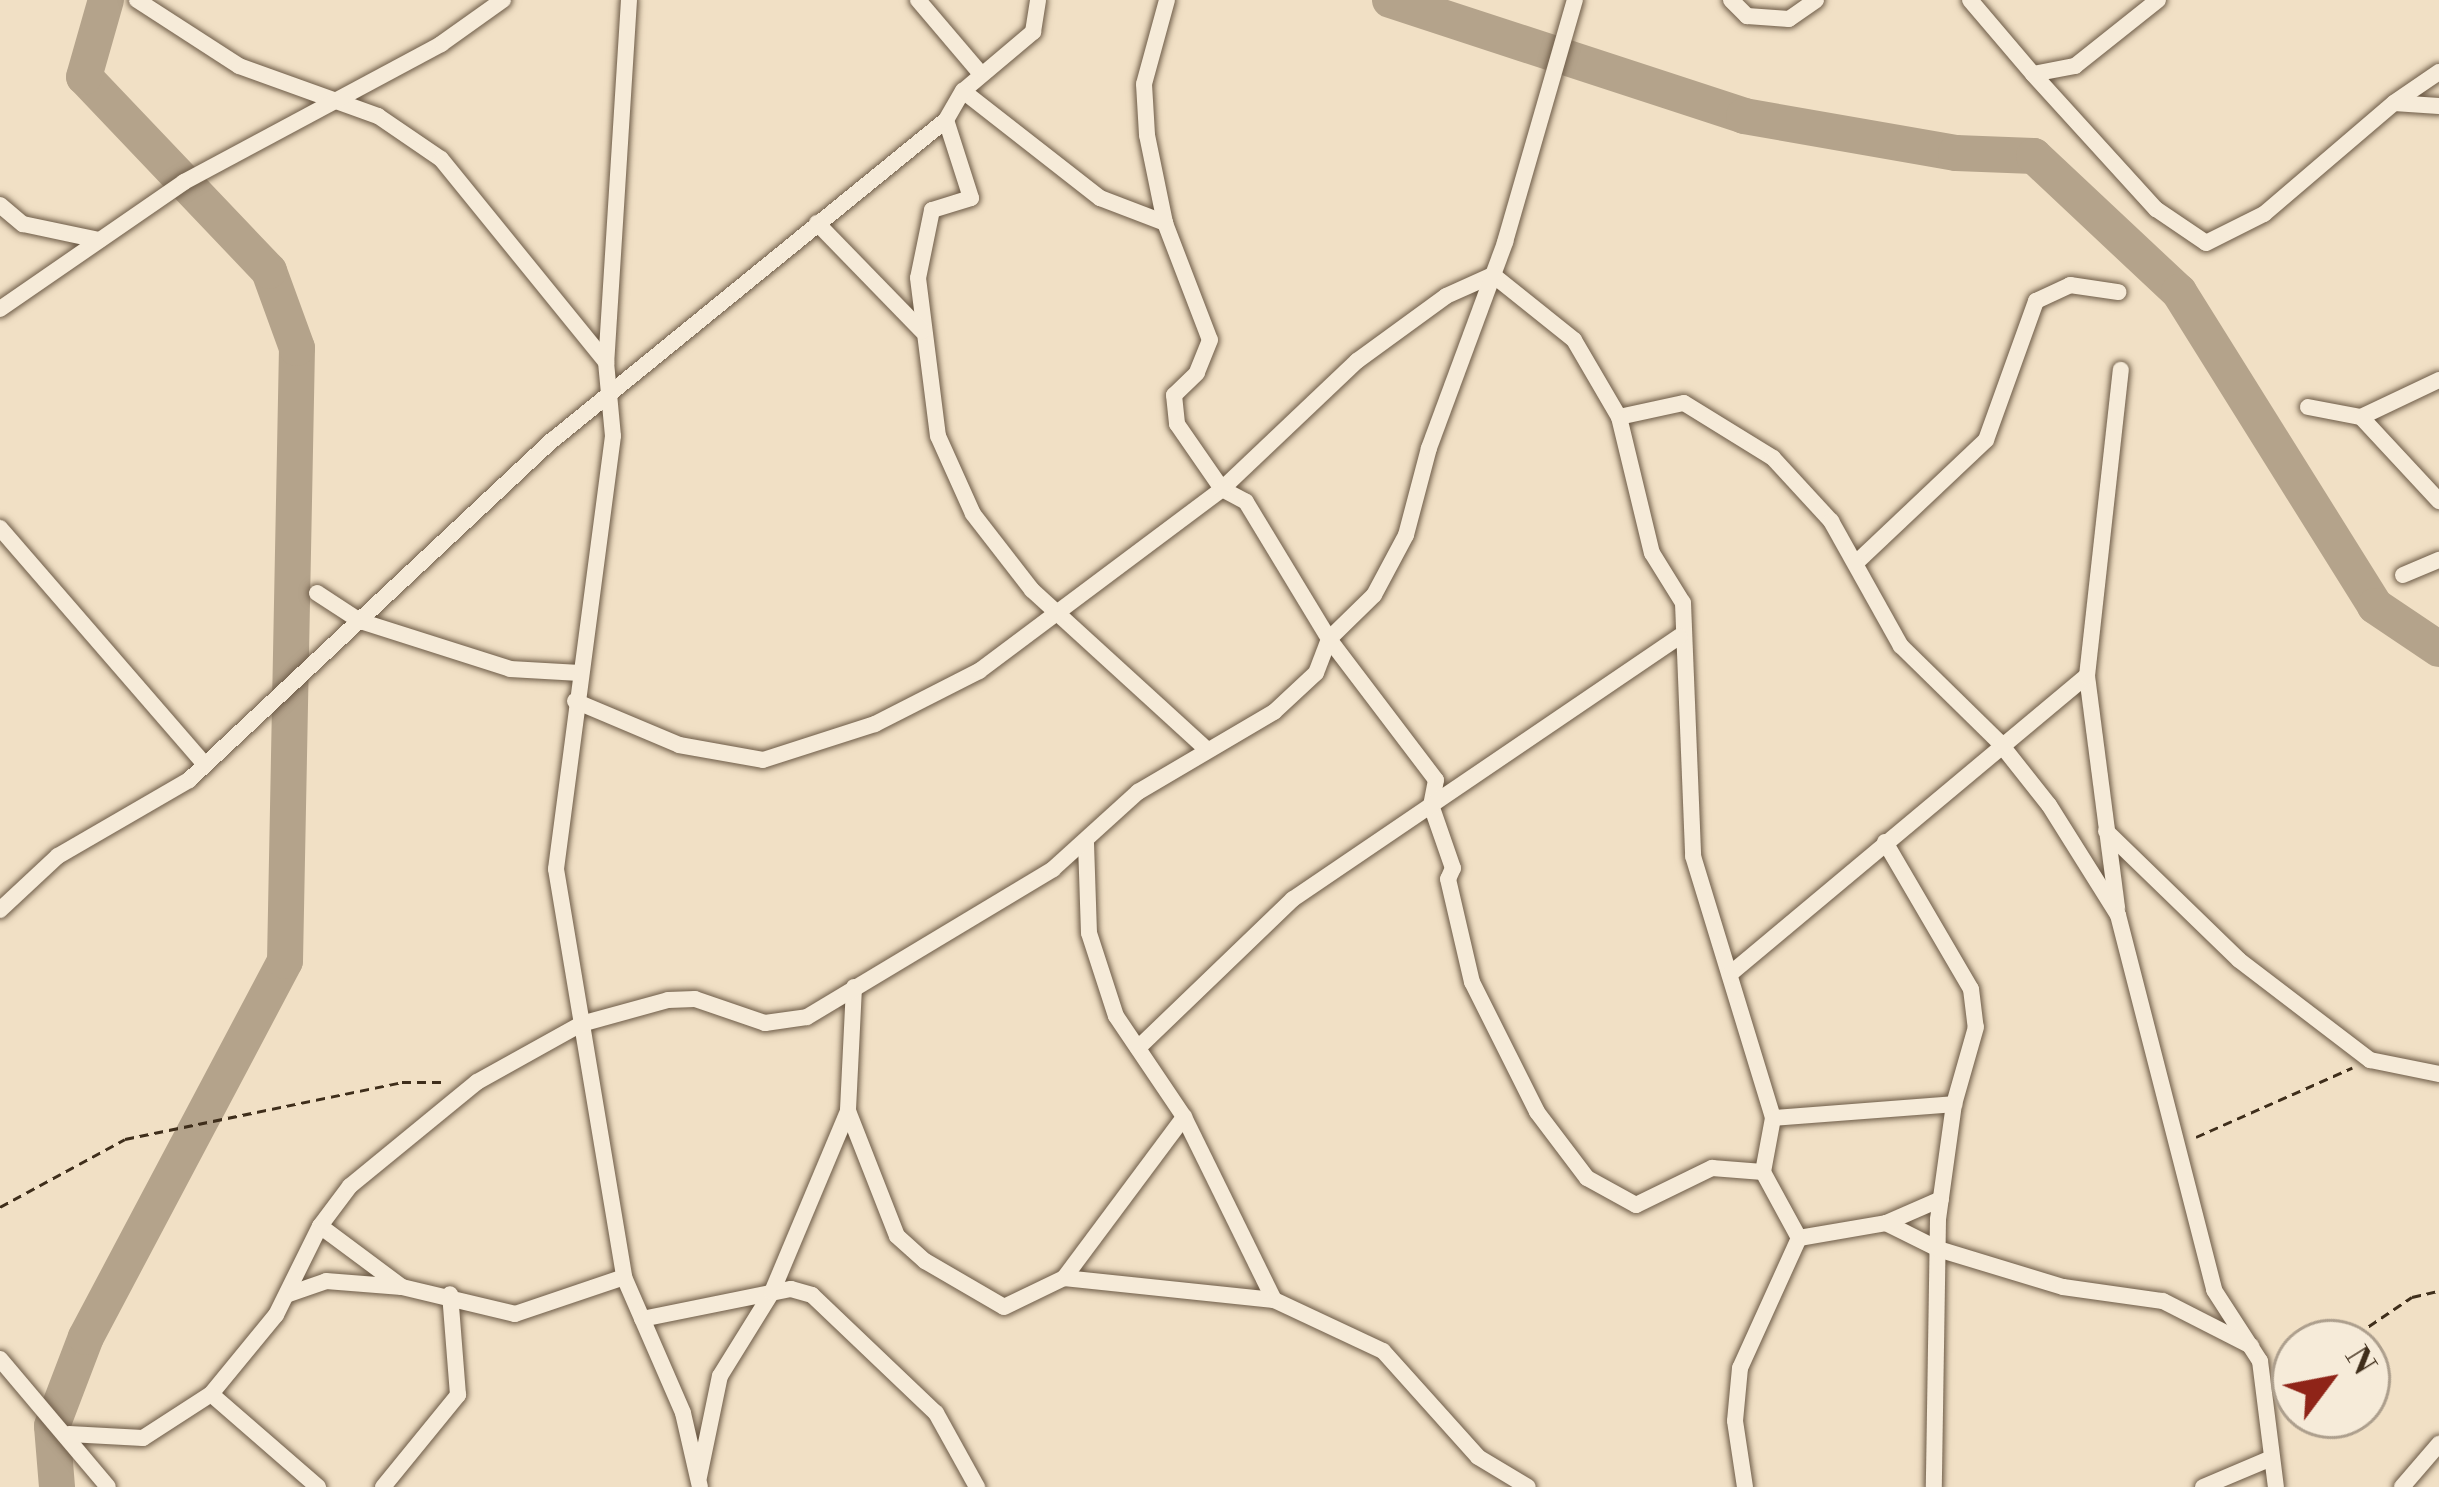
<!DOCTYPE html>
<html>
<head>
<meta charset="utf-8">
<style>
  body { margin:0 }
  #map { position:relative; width:2439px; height:1487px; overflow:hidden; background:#f1e0c5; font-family:"Libre Bodoni",serif }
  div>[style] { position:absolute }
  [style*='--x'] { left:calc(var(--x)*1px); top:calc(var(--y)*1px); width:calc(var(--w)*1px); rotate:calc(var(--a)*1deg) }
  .river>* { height:36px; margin:-18px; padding:0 18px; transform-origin:18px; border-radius:18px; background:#b4a38b }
  .path>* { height:3px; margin-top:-1.5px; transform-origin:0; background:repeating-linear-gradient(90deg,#3f2e1b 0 9px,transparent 0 15px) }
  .roads { filter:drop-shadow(0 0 3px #6c5a46) drop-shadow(0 0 3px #6c5a46) }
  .minor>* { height:16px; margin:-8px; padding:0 8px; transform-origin:8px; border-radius:8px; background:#f6ebd9 }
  span { translate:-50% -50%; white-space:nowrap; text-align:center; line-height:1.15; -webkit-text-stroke:12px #f6ebd9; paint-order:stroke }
  .north { position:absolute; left:2271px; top:1319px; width:120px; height:120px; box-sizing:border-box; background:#f6ebd9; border:3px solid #ad9f8d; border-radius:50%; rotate:58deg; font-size:33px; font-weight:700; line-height:48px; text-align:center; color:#3f2e1b }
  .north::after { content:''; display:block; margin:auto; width:42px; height:54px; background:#8f2418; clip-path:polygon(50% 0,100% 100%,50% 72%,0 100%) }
</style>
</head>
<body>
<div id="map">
  <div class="river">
    <div style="--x:1390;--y:0;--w:373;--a:18.1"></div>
    <div style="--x:1744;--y:116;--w:215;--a:9.9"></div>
    <div style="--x:1956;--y:153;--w:78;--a:2.2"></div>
    <div style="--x:2034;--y:156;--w:199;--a:43.2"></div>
    <div style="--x:2179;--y:292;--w:370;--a:58"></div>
    <div style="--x:2375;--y:606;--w:77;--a:33.9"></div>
    <div style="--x:57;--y:1487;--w:61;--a:-94.7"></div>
    <div style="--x:52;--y:1426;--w:95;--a:-69.1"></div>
    <div style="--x:86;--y:1337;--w:425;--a:-62.1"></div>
    <div style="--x:285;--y:961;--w:613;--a:-88.88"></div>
    <div style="--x:297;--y:348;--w:82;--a:-110"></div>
    <div style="--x:269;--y:271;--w:268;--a:-133.6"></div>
    <div style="--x:84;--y:77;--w:80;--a:-74.1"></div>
  </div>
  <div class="path">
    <div style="--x:2196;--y:1137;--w:171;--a:-23.9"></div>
    <div style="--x:0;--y:1207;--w:142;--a:-28.5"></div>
    <div style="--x:125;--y:1139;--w:283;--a:-11.6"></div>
    <div style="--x:402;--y:1082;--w:44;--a:0"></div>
    <div style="--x:2344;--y:1343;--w:82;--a:-34.1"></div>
    <div style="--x:2412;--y:1297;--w:28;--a:-13"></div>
    <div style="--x:2282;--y:1385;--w:16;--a:-35"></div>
  </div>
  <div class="roads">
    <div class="minor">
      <div style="--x:137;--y:0;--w:121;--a:32.9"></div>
      <div style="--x:239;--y:66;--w:148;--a:19.8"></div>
      <div style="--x:378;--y:116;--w:76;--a:34.3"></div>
      <div style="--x:441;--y:159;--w:262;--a:50.9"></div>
      <div style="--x:629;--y:0;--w:363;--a:93.6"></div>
      <div style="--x:606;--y:362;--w:74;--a:84.6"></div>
      <div style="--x:613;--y:436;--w:437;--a:97.5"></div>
      <div style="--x:556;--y:869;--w:414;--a:80.5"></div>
      <div style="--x:624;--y:1277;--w:148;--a:66.5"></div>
      <div style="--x:683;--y:1413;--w:76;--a:77.1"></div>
      <div style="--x:918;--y:0;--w:97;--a:49.6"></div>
      <div style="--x:1167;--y:0;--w:87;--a:105.3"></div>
      <div style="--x:1144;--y:84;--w:51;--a:86.6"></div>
      <div style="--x:1147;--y:135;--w:90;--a:78.4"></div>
      <div style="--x:1165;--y:223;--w:125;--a:69"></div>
      <div style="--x:1210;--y:340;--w:35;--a:112"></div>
      <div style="--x:1197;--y:373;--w:32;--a:136"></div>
      <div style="--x:1174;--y:395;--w:29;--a:84"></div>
      <div style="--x:1177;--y:424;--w:79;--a:55.3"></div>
      <div style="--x:1222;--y:489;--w:27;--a:28"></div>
      <div style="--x:1246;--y:502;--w:160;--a:58.8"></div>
      <div style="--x:1329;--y:639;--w:177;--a:52.8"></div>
      <div style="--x:1436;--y:780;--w:25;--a:101"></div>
      <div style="--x:1431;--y:805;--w:67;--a:70.8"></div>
      <div style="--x:1453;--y:868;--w:12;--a:114"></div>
      <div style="--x:1448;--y:879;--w:106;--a:76.9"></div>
      <div style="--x:1472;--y:982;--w:145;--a:63.4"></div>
      <div style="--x:1537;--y:1112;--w:83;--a:52.9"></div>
      <div style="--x:1587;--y:1178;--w:56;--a:28.9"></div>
      <div style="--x:1636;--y:1205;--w:85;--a:-26"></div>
      <div style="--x:1712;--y:1168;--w:51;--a:4.5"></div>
      <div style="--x:1731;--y:0;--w:23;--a:45"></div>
      <div style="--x:1747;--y:16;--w:42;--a:4.1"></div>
      <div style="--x:1789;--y:19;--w:33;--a:-35"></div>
      <div style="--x:1970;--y:0;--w:97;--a:49.6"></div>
      <div style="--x:2033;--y:74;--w:43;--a:-10.8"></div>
      <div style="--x:2075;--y:66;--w:106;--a:-38.5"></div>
      <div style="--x:2033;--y:74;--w:183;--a:47.7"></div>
      <div style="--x:2156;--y:209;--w:60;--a:34.2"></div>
      <div style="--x:2206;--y:243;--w:65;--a:-26.6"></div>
      <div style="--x:2264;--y:214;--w:171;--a:-40.5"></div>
      <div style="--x:2394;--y:103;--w:45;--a:3.8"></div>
      <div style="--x:963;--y:91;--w:174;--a:38"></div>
      <div style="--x:1100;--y:198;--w:70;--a:21"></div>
      <div style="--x:2395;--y:102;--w:53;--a:-34.3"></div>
      <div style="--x:946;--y:120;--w:82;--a:72.2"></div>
      <div style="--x:971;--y:198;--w:41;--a:162.9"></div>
      <div style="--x:932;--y:210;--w:69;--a:101.6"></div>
      <div style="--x:918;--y:278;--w:159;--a:82.8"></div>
      <div style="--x:938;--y:436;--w:85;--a:65.8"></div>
      <div style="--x:973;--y:514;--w:96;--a:52.2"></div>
      <div style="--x:1032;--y:590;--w:237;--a:42.4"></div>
      <div style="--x:0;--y:205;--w:30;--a:40"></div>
      <div style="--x:23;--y:224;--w:78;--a:11.9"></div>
      <div style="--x:817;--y:223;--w:151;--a:45.8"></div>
      <div style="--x:0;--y:309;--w:224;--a:-34.6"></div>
      <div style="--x:184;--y:182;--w:292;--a:-28.2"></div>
      <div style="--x:441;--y:44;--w:76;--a:-35.4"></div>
      <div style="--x:2308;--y:407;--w:54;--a:10.7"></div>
      <div style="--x:2361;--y:417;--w:115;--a:47.1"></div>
      <div style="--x:1619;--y:417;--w:140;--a:76.4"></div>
      <div style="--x:1652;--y:553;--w:59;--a:58.2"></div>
      <div style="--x:1683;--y:603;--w:253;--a:87.7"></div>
      <div style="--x:1693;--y:856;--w:274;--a:73"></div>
      <div style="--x:1773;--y:1118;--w:55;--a:100.5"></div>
      <div style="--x:1763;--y:1172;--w:75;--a:61.4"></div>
      <div style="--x:1799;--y:1238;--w:143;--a:114.4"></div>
      <div style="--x:1740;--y:1368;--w:53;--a:95.4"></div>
      <div style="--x:1735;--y:1421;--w:67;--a:81.4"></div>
      <div style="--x:2361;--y:417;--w:86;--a:-25.4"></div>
      <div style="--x:0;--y:528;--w:313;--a:49.1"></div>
      <div style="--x:1858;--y:561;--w:176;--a:-43.4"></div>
      <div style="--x:1986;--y:440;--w:148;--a:-70.2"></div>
      <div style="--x:2036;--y:301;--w:38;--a:-25"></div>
      <div style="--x:2070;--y:285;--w:49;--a:8.3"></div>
      <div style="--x:2403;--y:575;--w:39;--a:-23"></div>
      <div style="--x:317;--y:593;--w:51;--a:33.1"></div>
      <div style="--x:360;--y:621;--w:157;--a:17.7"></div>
      <div style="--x:510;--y:669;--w:70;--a:3.3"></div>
      <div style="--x:2087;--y:676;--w:234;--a:82.6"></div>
      <div style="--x:575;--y:701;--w:113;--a:22.9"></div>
      <div style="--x:679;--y:745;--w:85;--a:10.1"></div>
      <div style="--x:763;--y:760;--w:118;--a:-17.8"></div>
      <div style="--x:875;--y:724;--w:117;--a:-27"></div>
      <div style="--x:979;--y:671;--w:304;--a:-36.8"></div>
      <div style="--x:1222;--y:489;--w:186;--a:-43.5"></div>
      <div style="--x:1357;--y:361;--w:110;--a:-36.1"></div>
      <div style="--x:1446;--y:296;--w:51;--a:-24.1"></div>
      <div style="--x:1493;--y:275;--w:104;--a:38.7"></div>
      <div style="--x:1574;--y:340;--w:89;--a:59.7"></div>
      <div style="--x:1619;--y:417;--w:66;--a:-12.2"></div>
      <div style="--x:1684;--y:403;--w:105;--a:31.7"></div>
      <div style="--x:1773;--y:458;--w:86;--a:47.4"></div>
      <div style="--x:1831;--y:521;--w:143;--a:60.8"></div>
      <div style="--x:1901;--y:646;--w:137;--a:44.4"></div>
      <div style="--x:1999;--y:742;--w:80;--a:51.6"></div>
      <div style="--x:2049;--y:805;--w:130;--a:57.9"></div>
      <div style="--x:2118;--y:915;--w:387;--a:75.6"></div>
      <div style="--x:2214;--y:1290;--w:85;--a:57.1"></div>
      <div style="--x:2260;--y:1361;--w:127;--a:82.8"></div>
      <div style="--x:2106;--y:831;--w:185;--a:44.1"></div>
      <div style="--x:2239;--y:960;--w:165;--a:37.4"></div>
      <div style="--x:2370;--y:1060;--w:70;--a:11.5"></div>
      <div style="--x:1885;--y:842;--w:170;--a:59.7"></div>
      <div style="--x:1971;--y:989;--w:38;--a:83"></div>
      <div style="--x:1976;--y:1027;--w:80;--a:105.9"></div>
      <div style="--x:1954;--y:1104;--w:117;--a:97.9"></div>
      <div style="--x:1938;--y:1220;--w:267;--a:90.9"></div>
      <div style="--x:1086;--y:843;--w:90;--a:88.1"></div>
      <div style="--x:1089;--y:933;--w:87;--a:72"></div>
      <div style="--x:1116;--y:1016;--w:122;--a:56"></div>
      <div style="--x:1184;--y:1117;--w:204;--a:63.8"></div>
      <div style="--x:0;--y:910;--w:79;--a:-43"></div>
      <div style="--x:58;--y:856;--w:151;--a:-30.1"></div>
      <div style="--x:189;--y:780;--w:500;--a:-43.1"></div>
      <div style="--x:554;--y:439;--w:505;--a:-39.14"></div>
      <div style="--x:946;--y:120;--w:34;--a:-60"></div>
      <div style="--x:963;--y:91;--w:92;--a:-40.1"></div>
      <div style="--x:1033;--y:32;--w:32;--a:-81"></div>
      <div style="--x:1730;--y:974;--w:465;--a:-39.9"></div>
      <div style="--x:2087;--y:676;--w:308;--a:-83.7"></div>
      <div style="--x:854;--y:987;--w:124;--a:92.8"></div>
      <div style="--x:848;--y:1111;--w:134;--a:68.6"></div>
      <div style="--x:897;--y:1236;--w:38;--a:42"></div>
      <div style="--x:925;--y:1261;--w:91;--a:30.2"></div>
      <div style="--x:1004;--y:1307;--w:67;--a:-25.8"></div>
      <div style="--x:1064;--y:1278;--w:211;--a:6"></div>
      <div style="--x:1274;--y:1300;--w:120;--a:25.1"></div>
      <div style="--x:1383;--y:1351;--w:142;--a:48.1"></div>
      <div style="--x:1478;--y:1457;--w:58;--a:31"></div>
      <div style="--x:1138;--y:1048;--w:215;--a:-43.9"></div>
      <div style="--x:1293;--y:899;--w:467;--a:-34.2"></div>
      <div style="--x:1773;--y:1118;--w:182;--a:-4.4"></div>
      <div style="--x:1886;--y:1223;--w:58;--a:26.6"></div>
      <div style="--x:1938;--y:1249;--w:131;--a:16.9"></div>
      <div style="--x:2063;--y:1287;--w:101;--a:8"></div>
      <div style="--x:2163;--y:1301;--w:99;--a:27.1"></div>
      <div style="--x:320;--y:1226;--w:102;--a:36.6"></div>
      <div style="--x:1799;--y:1238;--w:88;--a:-9.8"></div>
      <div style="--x:1886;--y:1223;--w:60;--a:-23.6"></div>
      <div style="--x:1064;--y:1278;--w:201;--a:-53.3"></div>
      <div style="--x:289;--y:1294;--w:39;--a:-19"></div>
      <div style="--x:326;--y:1281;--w:76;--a:4.5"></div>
      <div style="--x:402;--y:1287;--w:116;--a:13.4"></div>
      <div style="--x:515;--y:1314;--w:115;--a:-18.7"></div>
      <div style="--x:642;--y:1319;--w:152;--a:-11.4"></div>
      <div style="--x:791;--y:1289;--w:22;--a:16"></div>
      <div style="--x:812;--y:1295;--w:171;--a:43.6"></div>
      <div style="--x:936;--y:1413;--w:85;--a:61"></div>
      <div style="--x:0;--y:1359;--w:167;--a:49.8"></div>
      <div style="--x:211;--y:1394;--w:142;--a:41"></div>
      <div style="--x:69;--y:1434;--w:74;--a:3.1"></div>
      <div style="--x:143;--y:1438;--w:81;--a:-32.9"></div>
      <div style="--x:211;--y:1394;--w:102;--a:-50.6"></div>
      <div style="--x:276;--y:1315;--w:99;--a:-63.7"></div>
      <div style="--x:320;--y:1226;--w:50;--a:-53.1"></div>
      <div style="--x:350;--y:1186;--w:164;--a:-39.3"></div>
      <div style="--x:477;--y:1082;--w:119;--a:-29.1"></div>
      <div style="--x:581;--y:1024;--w:90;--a:-15.4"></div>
      <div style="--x:668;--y:1000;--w:27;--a:-2"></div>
      <div style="--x:695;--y:999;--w:74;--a:18.9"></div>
      <div style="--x:765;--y:1023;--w:42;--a:-8.1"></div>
      <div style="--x:807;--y:1017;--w:287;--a:-31"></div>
      <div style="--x:1053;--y:869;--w:115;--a:-42.2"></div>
      <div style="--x:1138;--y:792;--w:158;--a:-30.5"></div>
      <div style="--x:1274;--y:712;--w:57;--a:-42.9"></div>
      <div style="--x:1316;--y:673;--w:36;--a:-69"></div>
      <div style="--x:1329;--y:639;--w:63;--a:-44.4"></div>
      <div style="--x:1374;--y:595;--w:68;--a:-61.9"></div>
      <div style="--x:1406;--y:535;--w:90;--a:-75.2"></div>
      <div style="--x:1429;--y:448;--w:220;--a:-69.7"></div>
      <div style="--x:1505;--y:242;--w:252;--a:-73.9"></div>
      <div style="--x:699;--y:1477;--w:103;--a:-78.3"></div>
      <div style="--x:720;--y:1376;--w:99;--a:-58.2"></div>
      <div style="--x:772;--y:1292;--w:196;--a:-67.2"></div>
      <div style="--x:383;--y:1487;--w:119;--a:-50.8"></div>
      <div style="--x:458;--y:1395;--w:101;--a:-94.5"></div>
      <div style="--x:2203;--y:1487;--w:69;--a:-22.9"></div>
      <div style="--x:2402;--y:1487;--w:57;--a:-49.3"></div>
    </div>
  </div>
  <div class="north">N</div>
</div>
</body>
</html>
